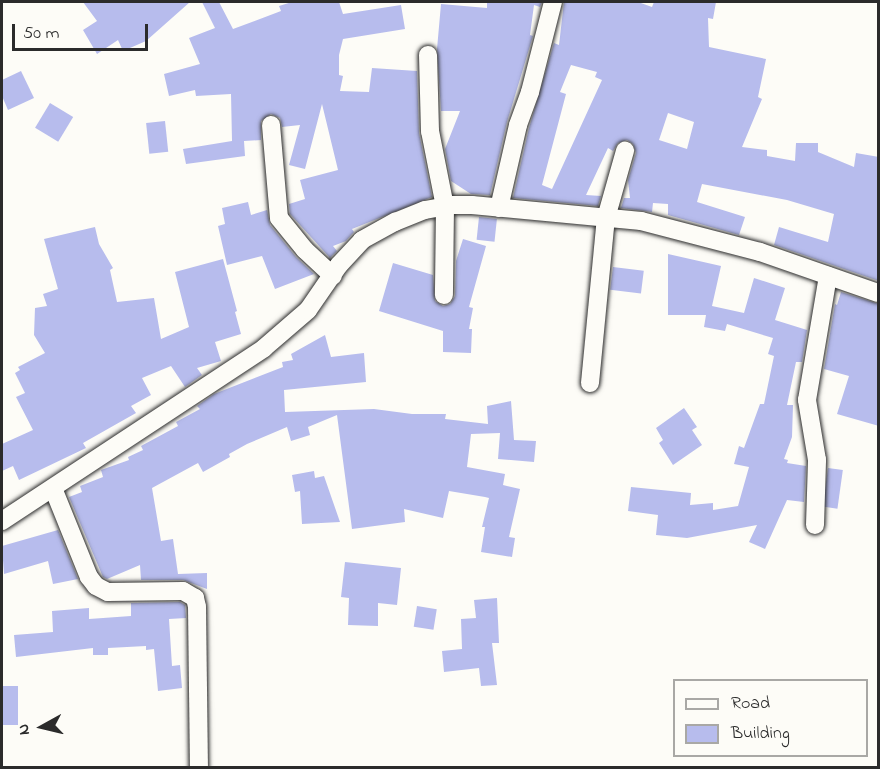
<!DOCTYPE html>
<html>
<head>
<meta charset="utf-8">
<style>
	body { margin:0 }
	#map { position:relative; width:880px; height:769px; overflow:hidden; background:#fdfcf7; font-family:"Indie Flower",sans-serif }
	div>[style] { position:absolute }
	.building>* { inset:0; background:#b7bced; transform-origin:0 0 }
	.roads { filter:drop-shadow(0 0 2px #2b2b2b) drop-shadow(0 0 2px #2b2b2b) }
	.minor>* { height:18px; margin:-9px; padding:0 9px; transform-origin:9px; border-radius:9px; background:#fdfcf7 }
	span { translate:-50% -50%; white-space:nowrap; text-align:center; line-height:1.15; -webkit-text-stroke:4.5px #fdfcf7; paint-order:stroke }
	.frame { position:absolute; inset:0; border:3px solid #2b2b2b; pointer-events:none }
	.legend { position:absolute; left:673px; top:679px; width:195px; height:78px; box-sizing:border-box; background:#fdfcf7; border:2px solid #a9a8a5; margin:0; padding:8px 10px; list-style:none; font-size:18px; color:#2b2b2b }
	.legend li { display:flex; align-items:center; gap:12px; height:30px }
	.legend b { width:30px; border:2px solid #a9a8a5 }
	.north { position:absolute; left:12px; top:697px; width:60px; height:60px; -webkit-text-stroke:4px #fdfcf7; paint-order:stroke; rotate:262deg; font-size:16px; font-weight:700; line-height:24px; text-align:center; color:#2b2b2b }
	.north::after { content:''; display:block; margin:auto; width:21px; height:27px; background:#2b2b2b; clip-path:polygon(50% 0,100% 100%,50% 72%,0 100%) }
	.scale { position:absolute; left:12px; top:24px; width:136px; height:27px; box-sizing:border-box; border:3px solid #2b2b2b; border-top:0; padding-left:8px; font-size:18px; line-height:21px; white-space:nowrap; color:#2b2b2b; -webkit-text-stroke:4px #fdfcf7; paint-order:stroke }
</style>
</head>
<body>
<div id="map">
	<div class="building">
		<i style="clip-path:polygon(83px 2px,190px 2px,146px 41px,123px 51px,118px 40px,97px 54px,83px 30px,97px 21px)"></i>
		<i style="clip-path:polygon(202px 2px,219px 2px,233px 29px,281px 11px,279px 6px,292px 2px,339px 2px,343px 14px,401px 5px,405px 29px,343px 39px,339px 55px,339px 75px,343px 76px,340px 91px,369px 92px,372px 68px,417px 71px,419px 133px,432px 197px,352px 229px,354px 232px,346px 241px,333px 246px,337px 251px,330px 258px,290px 214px,289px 204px,305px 199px,300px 180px,338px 170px,322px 104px,305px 169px,289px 165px,300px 125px,282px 127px,280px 118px,271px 114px,261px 121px,261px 140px,244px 141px,245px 156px,186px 164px,183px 149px,232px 141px,231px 94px,196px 96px,195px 90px,169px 96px,164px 74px,200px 64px,189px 38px,215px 28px)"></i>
		<i style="clip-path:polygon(487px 2px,542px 2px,540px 7px,534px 5px,530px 35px,533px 36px,507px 122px,490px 195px,471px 194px,451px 181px,445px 149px,460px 111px,441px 111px,437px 49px,441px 4px,487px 8px)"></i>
		<i style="clip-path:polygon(evenodd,564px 2px,638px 2px,652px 7px,654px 2px,716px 2px,713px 19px,708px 18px,709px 47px,766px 59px,758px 97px,762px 99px,742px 147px,767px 150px,767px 156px,795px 161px,796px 143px,818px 143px,818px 152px,854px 167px,856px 153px,879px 157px,879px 281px,774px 245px,779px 227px,828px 242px,834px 214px,787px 200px,702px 184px,697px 202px,745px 217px,739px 235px,668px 215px,668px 204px,653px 203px,652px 212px,621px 208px,624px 198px,630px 198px,628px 180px,636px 153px,633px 144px,627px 140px,618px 143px,613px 151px,608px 148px,586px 195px,601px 196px,598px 206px,513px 198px,529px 128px,554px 43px,559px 45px,564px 2px,571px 65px,597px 72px,595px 77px,602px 80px,552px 189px,542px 185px,566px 94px,560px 92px,571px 65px,564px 2px,668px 113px,694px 122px,687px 149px,659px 140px,668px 113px)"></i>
		<i style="clip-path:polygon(21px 71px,34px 98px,8px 110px,2px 96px,2px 80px)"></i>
		<i style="left:50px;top:103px;width:27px;height:29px;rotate:31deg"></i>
		<i style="left:165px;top:121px;width:31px;height:19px;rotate:84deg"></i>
		<i style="clip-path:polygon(248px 202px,251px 215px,267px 210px,270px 225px,296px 257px,314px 274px,275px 289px,262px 256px,227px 265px,218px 226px,225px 224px,222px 208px)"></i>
		<i style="left:479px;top:217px;width:18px;height:23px;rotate:6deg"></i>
		<i style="clip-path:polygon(95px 227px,99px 244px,113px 268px,110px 270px,117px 302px,154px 298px,161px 339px,189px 327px,175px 272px,223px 259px,237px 311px,235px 312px,241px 334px,215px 342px,221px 361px,197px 368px,202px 375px,185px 387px,171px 366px,142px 378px,151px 395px,131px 406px,136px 413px,83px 443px,86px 448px,19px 480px,13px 466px,2px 471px,2px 444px,33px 430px,16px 397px,25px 393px,15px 373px,20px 370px,18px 367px,45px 353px,34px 335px,35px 308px,47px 306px,43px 294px,58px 289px,44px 239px)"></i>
		<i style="clip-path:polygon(463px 239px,486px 246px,469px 307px,473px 308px,469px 329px,472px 329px,471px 353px,443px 352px,443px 331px,379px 311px,393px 263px,433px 275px,435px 301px,443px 306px,450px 304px,455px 296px,456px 261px)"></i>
		<i style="clip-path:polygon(668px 254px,721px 266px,712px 306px,744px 313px,754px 278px,785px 288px,775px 320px,807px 330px,802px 362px,796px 362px,787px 405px,793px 405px,792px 437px,784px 459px,788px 460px,787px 463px,806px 466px,804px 502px,787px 500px,765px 549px,749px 542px,757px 525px,687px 538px,656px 535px,658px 515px,628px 511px,631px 487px,691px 493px,690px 505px,713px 503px,713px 510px,738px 506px,749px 467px,734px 464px,739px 446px,744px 448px,760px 404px,764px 404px,774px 356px,768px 354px,773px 338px,727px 324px,725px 331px,704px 327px,706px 315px,668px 315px)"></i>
		<i style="left:613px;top:267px;width:31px;height:23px;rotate:7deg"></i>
		<i style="clip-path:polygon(841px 292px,879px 304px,879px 426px,837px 414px,849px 376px,824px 369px,835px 304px,837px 305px)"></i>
		<i style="clip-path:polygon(325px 335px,331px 357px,364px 353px,366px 382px,284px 390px,285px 412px,374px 409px,412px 414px,446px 414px,445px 419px,488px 424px,487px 406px,511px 401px,514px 440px,536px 441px,534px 462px,498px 459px,500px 433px,471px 434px,467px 467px,505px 474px,503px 485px,520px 489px,509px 537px,515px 538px,512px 557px,481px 552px,485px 527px,482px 527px,489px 498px,485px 497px,449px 491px,443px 518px,404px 509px,405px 522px,352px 529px,337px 415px,308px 427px,310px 435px,291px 441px,287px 427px,247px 444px,229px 454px,230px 457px,203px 472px,198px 463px,152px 488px,161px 541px,173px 539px,178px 574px,207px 573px,207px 589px,183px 580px,141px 580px,140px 565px,107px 579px,103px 577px,69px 497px,82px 492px,80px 486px,103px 477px,101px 470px,129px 460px,128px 457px,143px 450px,141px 446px,178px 426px,176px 422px,200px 409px,197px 406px,214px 394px,283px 367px,282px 362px,293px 360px,291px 354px)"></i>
		<i style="clip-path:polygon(684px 408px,697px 427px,692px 430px,702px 445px,673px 465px,659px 443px,663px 440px,656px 428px)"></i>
		<i style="left:828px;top:468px;width:15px;height:39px;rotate:8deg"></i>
		<i style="clip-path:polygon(314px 471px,315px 478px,324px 476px,340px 522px,302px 524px,300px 491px,295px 492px,292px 475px)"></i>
		<i style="clip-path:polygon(58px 530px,78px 579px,53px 584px,48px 561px,4px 574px,2px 546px)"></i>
		<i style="clip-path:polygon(345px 562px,401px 568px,397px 605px,378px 603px,378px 626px,348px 625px,349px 598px,341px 597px)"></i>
		<i style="clip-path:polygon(497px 598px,499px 643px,492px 643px,497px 685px,481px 686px,479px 668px,444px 672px,442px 651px,462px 649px,461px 619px,476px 618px,474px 600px)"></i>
		<i style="clip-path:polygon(180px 602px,185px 605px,186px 618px,169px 619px,172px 666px,180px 665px,182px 688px,158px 691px,154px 649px,146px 650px,146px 646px,108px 648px,108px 655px,93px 655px,93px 648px,16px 657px,14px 635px,53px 632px,52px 611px,89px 608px,89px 619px,131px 616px,131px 603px)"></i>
		<i style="left:417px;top:606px;width:20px;height:21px;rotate:9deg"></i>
		<i style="left:18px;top:686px;width:39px;height:16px;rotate:90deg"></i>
	</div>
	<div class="roads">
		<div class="minor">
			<i style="left:428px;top:55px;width:76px;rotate:88.5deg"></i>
			<i style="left:430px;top:131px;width:77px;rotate:78.8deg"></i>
			<i style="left:445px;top:207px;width:88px;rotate:90.7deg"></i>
			<i style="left:271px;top:125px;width:93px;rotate:85.1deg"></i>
			<i style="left:279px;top:218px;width:41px;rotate:50.9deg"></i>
			<i style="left:305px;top:250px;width:38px;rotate:43deg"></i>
			<i style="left:499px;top:208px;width:85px;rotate:-77.1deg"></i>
			<i style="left:518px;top:125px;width:35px;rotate:-70deg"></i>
			<i style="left:530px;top:92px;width:93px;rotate:-75.7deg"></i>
			<i style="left:590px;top:383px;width:166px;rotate:-84.5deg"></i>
			<i style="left:606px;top:218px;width:70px;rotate:-74.2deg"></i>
			<i style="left:53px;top:488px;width:96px;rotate:68deg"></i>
			<i style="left:89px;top:577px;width:11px;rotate:52deg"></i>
			<i style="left:96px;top:586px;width:13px;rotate:27deg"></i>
			<i style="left:108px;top:592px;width:75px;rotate:-0.8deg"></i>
			<i style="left:183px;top:591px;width:14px;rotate:30deg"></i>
			<i style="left:195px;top:598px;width:9px;rotate:77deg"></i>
			<i style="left:197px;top:607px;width:161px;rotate:89.3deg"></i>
			<i style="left:2px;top:521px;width:314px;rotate:-33.4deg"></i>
			<i style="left:264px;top:348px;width:58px;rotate:-40.8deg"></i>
			<i style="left:308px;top:310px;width:55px;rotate:-55.4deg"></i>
			<i style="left:339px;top:265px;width:34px;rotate:-47deg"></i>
			<i style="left:362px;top:240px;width:38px;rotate:-29deg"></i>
			<i style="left:395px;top:222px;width:32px;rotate:-22deg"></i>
			<i style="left:425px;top:210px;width:29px;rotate:-10deg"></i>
			<i style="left:454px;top:205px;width:18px"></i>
			<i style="left:472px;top:205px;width:170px;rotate:5.4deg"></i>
			<i style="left:641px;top:221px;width:123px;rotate:14.6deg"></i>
			<i style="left:760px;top:252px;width:125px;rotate:19.2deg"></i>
			<i style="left:815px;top:525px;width:65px;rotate:-88.2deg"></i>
			<i style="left:817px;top:460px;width:61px;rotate:-99.5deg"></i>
			<i style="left:807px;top:400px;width:126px;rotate:-80.4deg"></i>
		</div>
	</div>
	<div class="frame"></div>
	<ul class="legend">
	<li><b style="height:8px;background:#fdfcf7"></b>Road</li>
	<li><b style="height:16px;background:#b7bced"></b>Building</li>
	</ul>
	<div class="north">N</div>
	<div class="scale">50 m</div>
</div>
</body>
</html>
